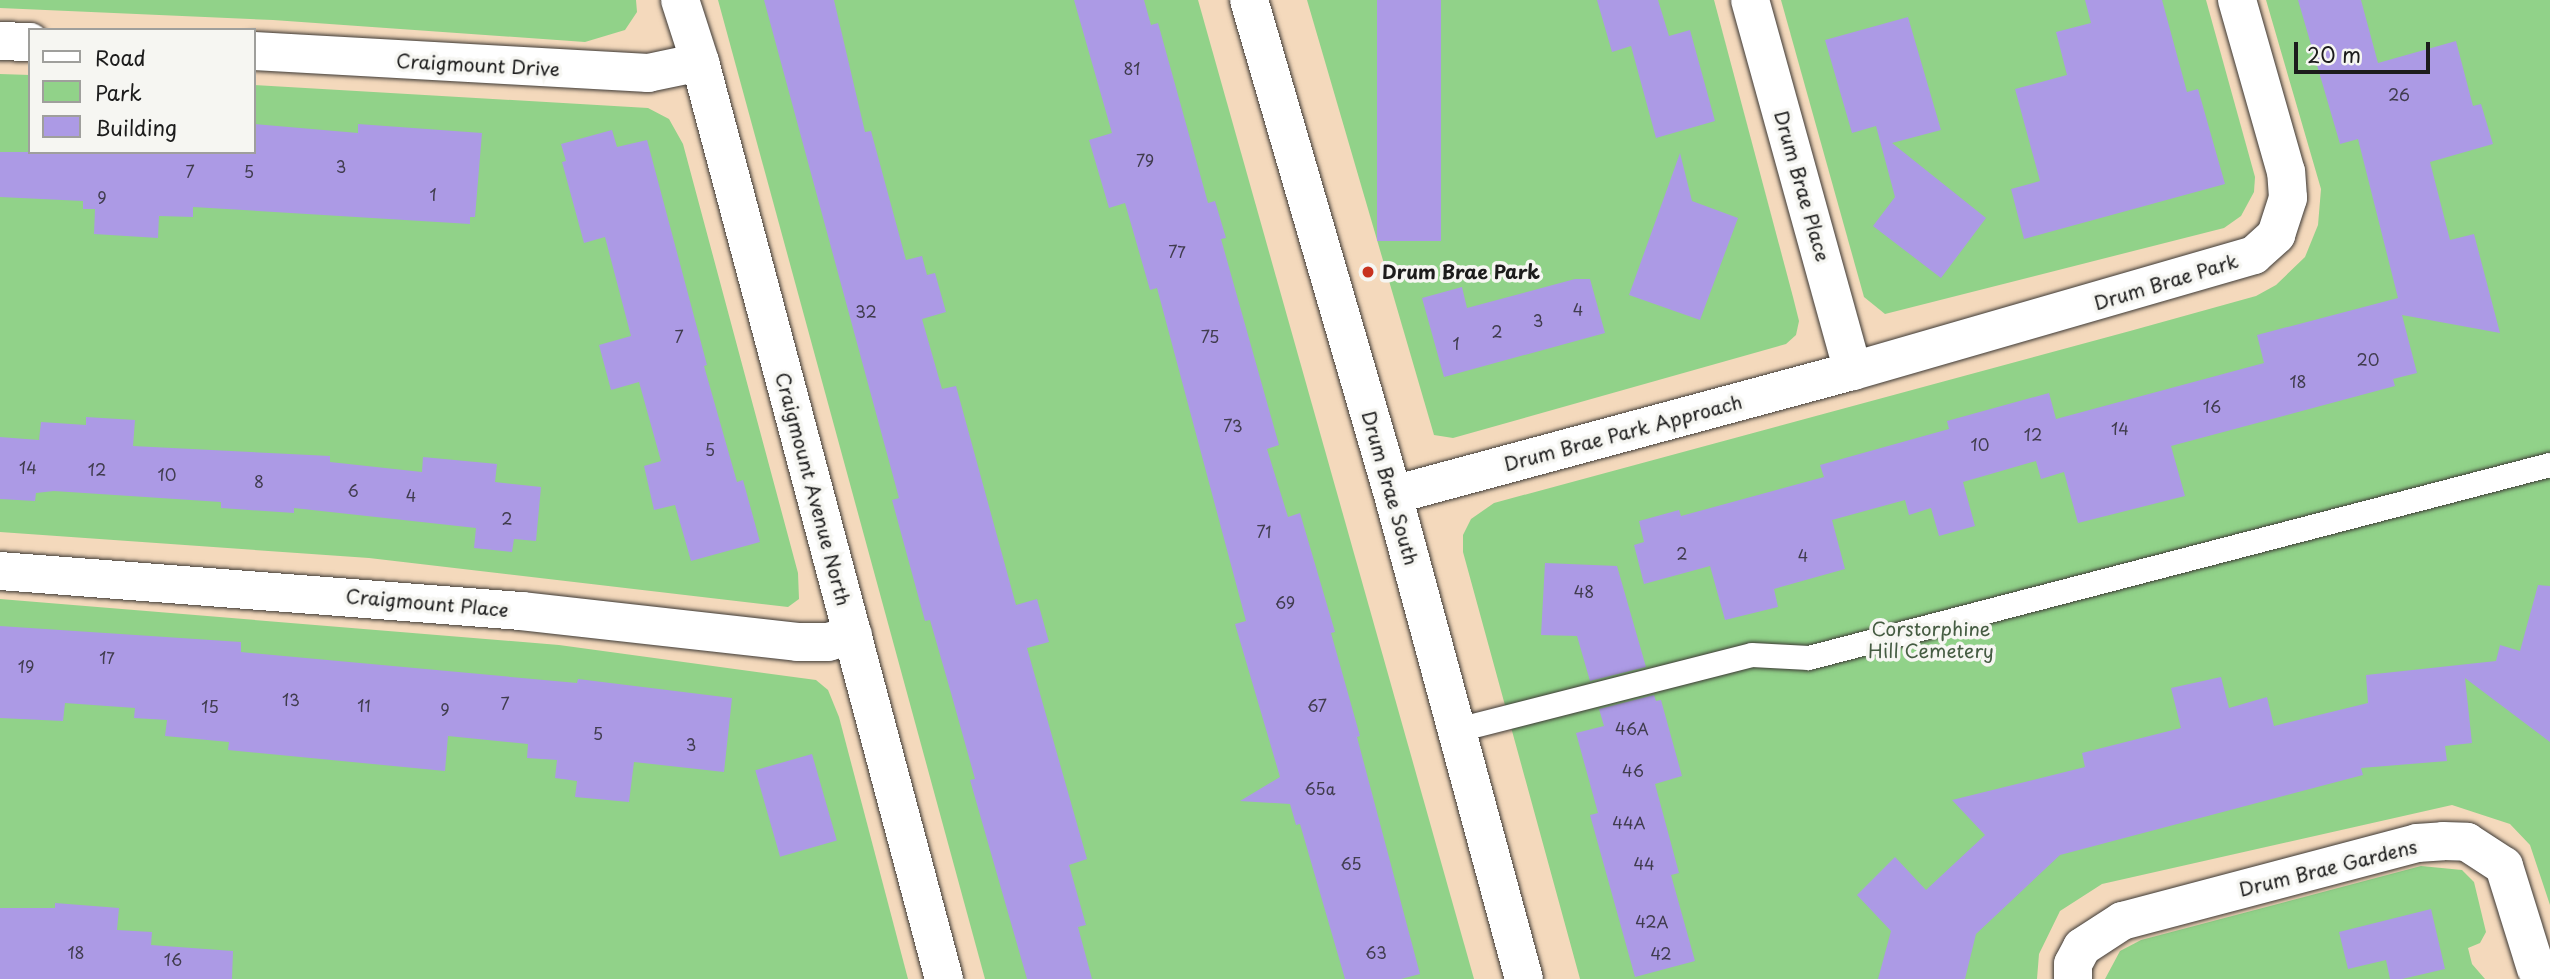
<!DOCTYPE html>
<html>
<head>
<meta charset="utf-8">
<style>
	body { margin:0 }
	#map { position:relative; width:2550px; height:979px; overflow:hidden; background:#f4d9bc; font-family:"Playpen Sans",sans-serif }
	div>[style] { position:absolute }
	.green>* { inset:0; background:#91d289 }
	.building>* { inset:0; background:#ac9ae5; transform-origin:0 0 }
	.roads { filter:drop-shadow(0 0 2px #3c3834) drop-shadow(0 0 2px #3c3834) }
	.lane>* { height:24px; margin:-12px; padding:0 12px; transform-origin:12px; border-radius:12px; background:#fff }
	.street>* { height:38px; margin:-19px; padding:0 19px; transform-origin:19px; border-radius:19px; background:#fff }
	.secondary>* { height:38px; margin:-19px; padding:0 19px; transform-origin:19px; border-radius:19px; background:#fff }
	.dots>* { width:19px; height:19px; translate:-50% -50%; box-sizing:border-box; border:4px solid #f6f6f2; border-radius:50% }
	span { translate:-50% -50%; white-space:nowrap; text-align:center; line-height:1.15; -webkit-text-stroke:7px #f6f6f2; paint-order:stroke }
	.number-label { font-size:16px; color:#403c4e }
	.number-label span { -webkit-text-stroke-width:0 }
	.street-label { font-size:19px; color:#1c1c1c }
	.poi-label { font-size:19px; color:#1c1c1c; font-weight:700 }
	.left { translate:0 -50%; text-align:left }
	.park-label { font-size:19px; color:#455c42 }
	.legend { position:absolute; left:28px; top:28px; width:228px; height:126px; box-sizing:border-box; background:#f6f6f2; border:2px solid #9f9f9c; margin:0; padding:9px 12px; list-style:none; font-size:21px; color:#1c1c1c }
	.legend li { display:flex; align-items:center; gap:14px; height:35px }
	.legend b { width:35px; border:2px solid #9f9f9c }
	.scale { position:absolute; left:2294px; top:42px; width:136px; height:32px; box-sizing:border-box; border:4px solid #1c1c1c; border-top:0; padding-left:9px; font-size:21px; line-height:24px; white-space:nowrap; color:#1c1c1c; -webkit-text-stroke:5px #f6f6f2; paint-order:stroke }
</style>
</head>
<body>
<div id="map">
	<div class="green">
		<i style="clip-path:polygon(0 0,636px 0,637px 12px,625px 30px,585px 42px,273px 20px,0 8px)"></i>
		<i style="clip-path:polygon(718px 0,1198px 0,1474px 979px,985px 979px)"></i>
		<i style="clip-path:polygon(1307px 0,1714px 0,1793px 297px,1799px 321px,1796px 335px,1786px 344px,1453px 438px,1434px 435px)"></i>
		<i style="clip-path:polygon(1781px 0,2206px 0,2255px 177px,2254px 192px,2241px 216px,2224px 228px,1885px 314px,1864px 297px)"></i>
		<i style="clip-path:polygon(2266px 0,2550px 0,2550px 905px,2530px 845px,2510px 824px,2452px 805px,2102px 884px,2060px 911px,2039px 954px,2037px 979px,1580px 979px,1463px 552px,1463px 535px,1471px 519px,1494px 503px,2130px 331px,2256px 296px,2276px 285px,2305px 257px,2318px 225px,2321px 189px)"></i>
		<i style="clip-path:polygon(0 74px,30px 75px,30px 152px,254px 152px,254px 85px,648px 108px,669px 119px,683px 144px,798px 573px,799px 599px,788px 607px,369px 558px,0 532px)"></i>
		<i style="clip-path:polygon(0 599px,559px 645px,816px 680px,828px 690px,839px 717px,908px 979px,0 979px)"></i>
		<i style="clip-path:polygon(2421px 866px,2462px 870px,2474px 882px,2486px 932px,2480px 943px,2468px 948px,2472px 964px,2485px 979px,2105px 979px,2120px 951px,2141px 940px)"></i>
	</div>
	<div class="building">
		<i style="clip-path:polygon(764px 0,834px 0,865px 132px,871px 131px,906px 260px,922px 256px,927px 275px,935px 273px,946px 312px,922px 319px,942px 389px,956px 386px,1016px 605px,1037px 599px,1049px 642px,1027px 648px,1087px 859px,1069px 865px,1086px 925px,1078px 927px,1092px 979px,1027px 979px,970px 780px,975px 779px,951px 693px,930px 620px,925px 621px,892px 500px,899px 498px)"></i>
		<i style="clip-path:polygon(1074px 0,1144px 0,1151px 25px,1158px 23px,1208px 203px,1215px 201px,1226px 238px,1221px 239px,1279px 445px,1267px 449px,1288px 517px,1300px 513px,1335px 632px,1331px 633px,1360px 736px,1357px 737px,1420px 974px,1401px 979px,1345px 979px,1300px 824px,1296px 825px,1290px 804px,1240px 801px,1280px 777px,1235px 624px,1246px 621px,1157px 288px,1150px 290px,1125px 203px,1109px 208px,1089px 140px,1112px 133px)"></i>
		<i style="left:1377px;top:0;width:64px;height:241px"></i>
		<i style="clip-path:polygon(1597px 0,1658px 0,1669px 36px,1690px 30px,1715px 121px,1656px 138px,1631px 46px,1612px 52px)"></i>
		<i style="clip-path:polygon(2085px 0,2162px 0,2187px 92px,2198px 89px,2225px 184px,2024px 239px,2011px 189px,2040px 181px,2015px 89px,2067px 75px,2056px 32px,2091px 23px)"></i>
		<i style="clip-path:polygon(2298px 0,2361px 0,2378px 63px,2456px 41px,2473px 106px,2481px 104px,2493px 144px,2430px 162px,2450px 240px,2474px 234px,2500px 333px,2402px 315px,2417px 373px,2393px 379px,2395px 386px,2171px 446px,2185px 496px,2078px 523px,2064px 472px,2041px 479px,2036px 461px,1963px 482px,1975px 526px,1939px 536px,1931px 508px,1909px 515px,1905px 500px,1832px 520px,1845px 569px,1774px 589px,1778px 607px,1725px 620px,1710px 566px,1644px 584px,1634px 545px,1644px 542px,1639px 521px,1679px 510px,1681px 516px,1824px 477px,1820px 465px,1949px 429px,1947px 421px,2049px 393px,2056px 419px,2264px 363px,2257px 335px,2398px 298px,2358px 139px,2340px 144px)"></i>
		<i style="clip-path:polygon(1908px 17px,1941px 130px,1892px 143px,1986px 218px,1941px 278px,1873px 226px,1895px 197px,1876px 126px,1852px 133px,1825px 40px)"></i>
		<i style="clip-path:polygon(254px 124px,358px 133px,358px 124px,482px 133px,475px 217px,470px 217px,470px 224px,193px 207px,193px 217px,159px 216px,158px 238px,94px 234px,95px 209px,83px 209px,83px 201px,0 197px,0 152px,254px 152px)"></i>
		<i style="clip-path:polygon(612px 130px,617px 147px,647px 140px,707px 365px,704px 366px,737px 482px,743px 480px,760px 542px,691px 561px,675px 505px,654px 510px,644px 466px,661px 461px,639px 382px,611px 390px,599px 345px,631px 336px,605px 237px,584px 243px,562px 162px,566px 161px,561px 144px)"></i>
		<i style="clip-path:polygon(1680px 153px,1692px 201px,1738px 218px,1700px 320px,1629px 295px)"></i>
		<i style="clip-path:polygon(1575px 279px,1590px 279px,1605px 333px,1444px 377px,1422px 298px,1462px 287px,1467px 308px)"></i>
		<i style="clip-path:polygon(86px 417px,135px 420px,133px 446px,330px 456px,330px 462px,422px 472px,423px 457px,497px 464px,495px 482px,541px 487px,536px 541px,514px 539px,512px 552px,474px 548px,476px 528px,294px 508px,294px 513px,221px 508px,221px 502px,54px 491px,36px 493px,35px 501px,0 499px,0 437px,39px 440px,41px 422px,86px 425px)"></i>
		<i style="clip-path:polygon(1545px 563px,1617px 566px,1646px 667px,1590px 681px,1577px 636px,1541px 635px)"></i>
		<i style="clip-path:polygon(2538px 585px,2550px 586px,2550px 742px,2465px 678px,2472px 743px,2445px 746px,2447px 761px,2361px 768px,2363px 775px,2060px 855px,1976px 934px,1965px 979px,1878px 979px,1891px 931px,1857px 895px,1895px 857px,1926px 890px,1985px 835px,1952px 800px,2085px 767px,2082px 753px,2181px 728px,2171px 688px,2221px 677px,2229px 708px,2267px 697px,2274px 726px,2368px 703px,2366px 675px,2496px 661px,2500px 645px,2520px 651px)"></i>
		<i style="clip-path:polygon(0 626px,241px 642px,241px 652px,577px 683px,578px 679px,732px 698px,724px 772px,634px 762px,629px 802px,575px 797px,577px 781px,555px 778px,557px 760px,527px 758px,528px 744px,448px 736px,445px 771px,228px 750px,229px 742px,165px 736px,167px 720px,134px 718px,135px 708px,65px 703px,63px 721px,0 718px)"></i>
		<i style="clip-path:polygon(1654px 695px,1656px 701px,1661px 700px,1682px 776px,1655px 784px,1679px 873px,1671px 875px,1695px 961px,1635px 977px,1590px 815px,1598px 813px,1576px 733px,1604px 726px,1599px 709px)"></i>
		<i style="left:812px;top:754px;width:90px;height:59px;rotate:74deg"></i>
		<i style="clip-path:polygon(55px 903px,119px 908px,117px 930px,152px 932px,151px 945px,233px 951px,232px 979px,0 979px,0 908px,55px 908px)"></i>
		<i style="clip-path:polygon(2431px 909px,2445px 969px,2402px 979px,2390px 979px,2386px 960px,2348px 969px,2339px 932px)"></i>
	</div>
	<div class="roads">
		<div class="lane">
			<i style="left:1458px;top:730px;width:303px;rotate:-14.3deg"></i>
			<i style="left:1752px;top:655px;width:57px;rotate:3deg"></i>
			<i style="left:1809px;top:658px;width:766px;rotate:-14.6deg"></i>
		</div>
		<div class="street">
			<i style="left:680px;top:0;width:65px;rotate:72.1deg"></i>
			<i style="left:700px;top:62px;width:949px;rotate:75.1deg"></i>
			<i style="left:1750px;top:0;width:385px;rotate:74.5deg"></i>
			<i style="left:0;top:41px;width:30px;rotate:2deg"></i>
			<i style="left:254px;top:51px;width:395px;rotate:3.2deg"></i>
			<i style="left:648px;top:73px;width:53px;rotate:-11.9deg"></i>
			<i style="left:1393px;top:495px;width:476px;rotate:-15.1deg"></i>
			<i style="left:1853px;top:371px;width:417px;rotate:-16.1deg"></i>
			<i style="left:2254px;top:255px;width:30px;rotate:-42deg"></i>
			<i style="left:2276px;top:235px;width:39px;rotate:-72deg"></i>
			<i style="left:2288px;top:198px;width:26px;rotate:-94deg"></i>
			<i style="left:2286px;top:172px;width:179px;rotate:-105.9deg"></i>
			<i style="left:0;top:571px;width:523px;rotate:4.39deg"></i>
			<i style="left:521px;top:611px;width:278px;rotate:6.4deg"></i>
			<i style="left:797px;top:642px;width:31px"></i>
			<i style="left:828px;top:642px;width:26px;rotate:-16deg"></i>
			<i style="left:2073px;top:979px;width:15px;rotate:-90deg"></i>
			<i style="left:2073px;top:964px;width:19px;rotate:-62deg"></i>
			<i style="left:2082px;top:947px;width:48px;rotate:-33deg"></i>
			<i style="left:2122px;top:921px;width:305px;rotate:-14.8deg"></i>
			<i style="left:2417px;top:843px;width:26px;rotate:-4deg"></i>
			<i style="left:2443px;top:841px;width:24px;rotate:2deg"></i>
			<i style="left:2467px;top:842px;width:44px;rotate:33deg"></i>
			<i style="left:2504px;top:866px;width:108px;rotate:72.7deg"></i>
		</div>
		<div class="secondary">
			<i style="left:1249px;top:0;width:516px;rotate:73.78deg"></i>
			<i style="left:1393px;top:495px;width:501px;rotate:74.86deg"></i>
		</div>
	</div>
	<div class="dots">
		<i style="left:1368px;top:272px;background:#c8321e"></i>
	</div>
	<div class="number-label">
		<span style="left:1132px;top:68px">81</span>
		<span style="left:2399px;top:94px">26</span>
		<span style="left:1145px;top:160px">79</span>
		<span style="left:341px;top:166px">3</span>
		<span style="left:190px;top:171px">7</span>
		<span style="left:249px;top:171px">5</span>
		<span style="left:433px;top:194px">1</span>
		<span style="left:102px;top:197px">9</span>
		<span style="left:1177px;top:251px">77</span>
		<span style="left:1578px;top:309px">4</span>
		<span style="left:866px;top:311px">32</span>
		<span style="left:1538px;top:320px">3</span>
		<span style="left:1497px;top:331px">2</span>
		<span style="left:679px;top:336px">7</span>
		<span style="left:1210px;top:336px">75</span>
		<span style="left:1456px;top:343px">1</span>
		<span style="left:2368px;top:359px">20</span>
		<span style="left:2298px;top:381px">18</span>
		<span style="left:2212px;top:406px">16</span>
		<span style="left:1233px;top:425px">73</span>
		<span style="left:2120px;top:428px">14</span>
		<span style="left:2033px;top:434px">12</span>
		<span style="left:1980px;top:444px">10</span>
		<span style="left:710px;top:449px">5</span>
		<span style="left:28px;top:467px">14</span>
		<span style="left:97px;top:469px">12</span>
		<span style="left:167px;top:474px">10</span>
		<span style="left:259px;top:481px">8</span>
		<span style="left:353px;top:490px">6</span>
		<span style="left:411px;top:495px">4</span>
		<span style="left:507px;top:518px">2</span>
		<span style="left:1264px;top:531px">71</span>
		<span style="left:1682px;top:553px">2</span>
		<span style="left:1803px;top:555px">4</span>
		<span style="left:1584px;top:591px">48</span>
		<span style="left:1285px;top:602px">69</span>
		<span style="left:107px;top:657px">17</span>
		<span style="left:26px;top:666px">19</span>
		<span style="left:291px;top:699px">13</span>
		<span style="left:505px;top:703px">7</span>
		<span style="left:364px;top:705px">11</span>
		<span style="left:1317px;top:705px">67</span>
		<span style="left:210px;top:706px">15</span>
		<span style="left:445px;top:709px">9</span>
		<span style="left:1632px;top:728px">46A</span>
		<span style="left:598px;top:733px">5</span>
		<span style="left:691px;top:744px">3</span>
		<span style="left:1633px;top:770px">46</span>
		<span style="left:1320px;top:788px">65a</span>
		<span style="left:1629px;top:822px">44A</span>
		<span style="left:1351px;top:863px">65</span>
		<span style="left:1644px;top:863px">44</span>
		<span style="left:1652px;top:921px">42A</span>
		<span style="left:76px;top:952px">18</span>
		<span style="left:1376px;top:952px">63</span>
		<span style="left:1661px;top:953px">42</span>
		<span style="left:173px;top:959px">16</span>
	</div>
	<div class="street-label">
		<span style="left:478px;top:65px;rotate:3deg">Craigmount Drive</span>
		<span style="left:1802px;top:186px;rotate:74deg">Drum Brae Place</span>
		<span style="left:2166px;top:282px;rotate:-17deg">Drum Brae Park</span>
		<span style="left:1623px;top:433px;rotate:-15deg">Drum Brae Park Approach</span>
		<span style="left:1390px;top:488px;rotate:74deg">Drum Brae South</span>
		<span style="left:813px;top:489px;rotate:75deg">Craigmount Avenue North</span>
		<span style="left:427px;top:603px;rotate:5deg">Craigmount Place</span>
		<span style="left:2328px;top:868px;rotate:-14deg">Drum Brae Gardens</span>
	</div>
	<div class="poi-label">
		<span class="left" style="left:1382px;top:272px">Drum Brae Park</span>
	</div>
	<div class="park-label">
		<span style="left:1931px;top:640px">Corstorphine<br>Hill Cemetery</span>
	</div>
	<ul class="legend">
	<li><b style="height:9px;background:#fff"></b>Road</li>
	<li><b style="height:19px;background:#91d289"></b>Park</li>
	<li><b style="height:19px;background:#ac9ae5"></b>Building</li>
	</ul>
	<div class="scale">20 m</div>
</div>
</body>
</html>
